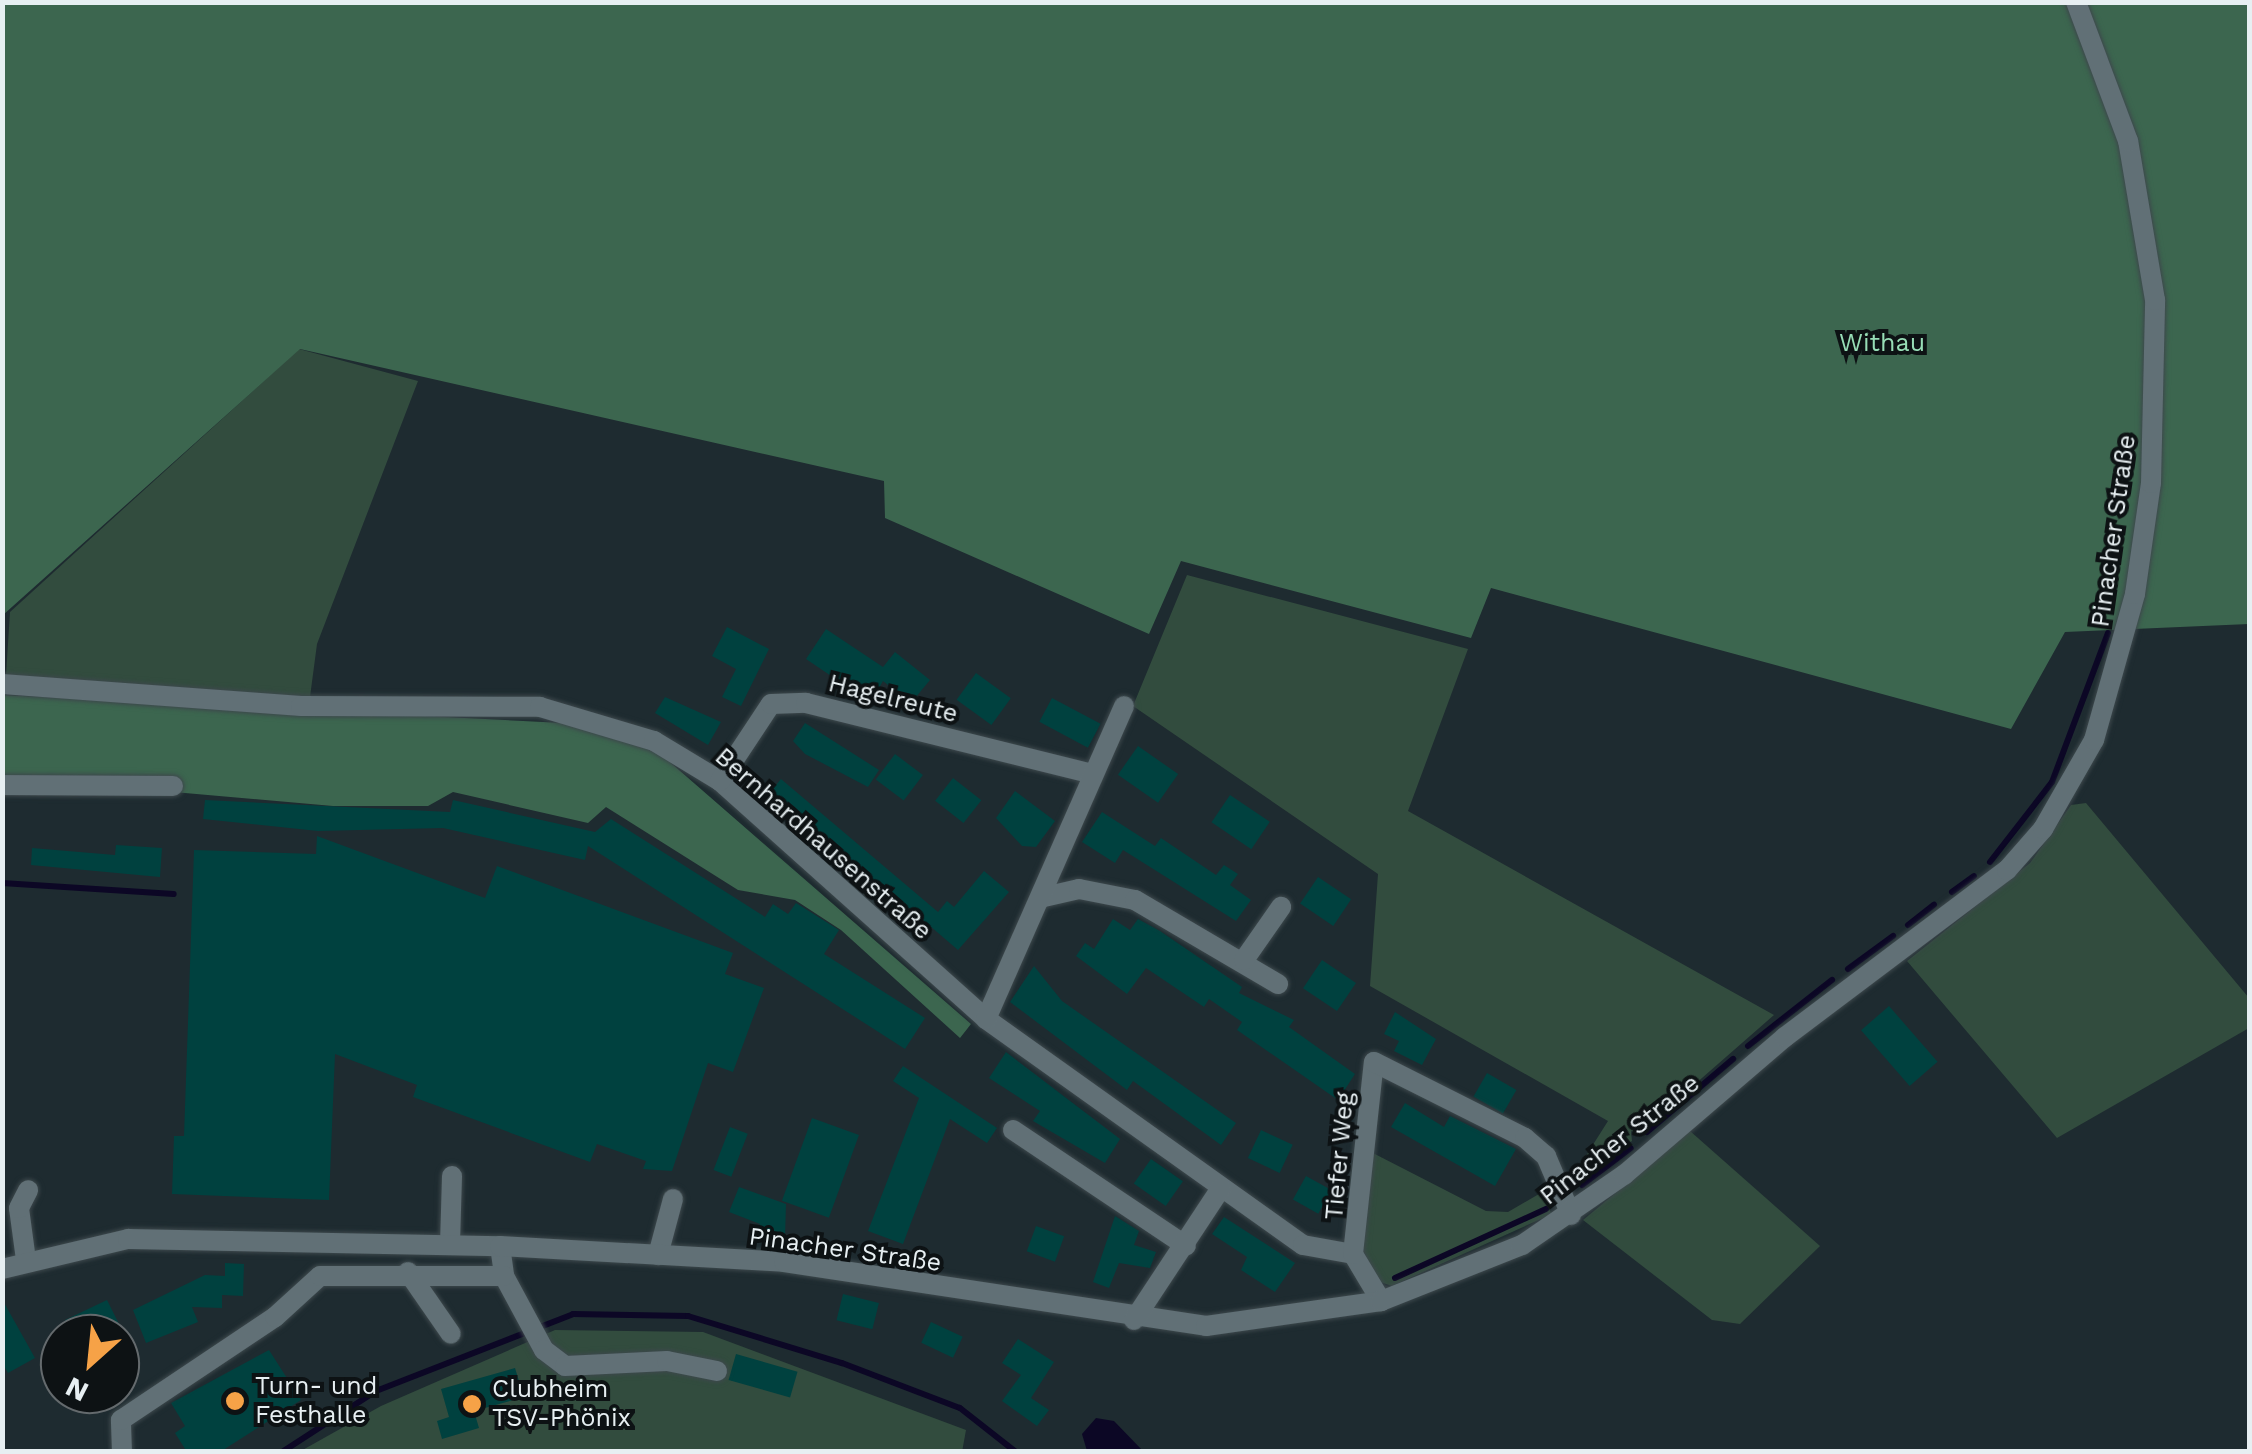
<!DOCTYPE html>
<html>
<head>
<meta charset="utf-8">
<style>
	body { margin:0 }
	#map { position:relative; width:2252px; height:1454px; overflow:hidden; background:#1e2b30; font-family:"Work Sans",sans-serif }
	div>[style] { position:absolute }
	.green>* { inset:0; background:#324c3e }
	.forest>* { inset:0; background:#3c664f }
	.water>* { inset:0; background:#0c0725 }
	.stream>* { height:6px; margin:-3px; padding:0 3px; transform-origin:3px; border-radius:3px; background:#0c0725 }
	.building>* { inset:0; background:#00413f; transform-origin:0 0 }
	.roads { filter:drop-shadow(0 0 2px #3d484c) drop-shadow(0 0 2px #3d484c) }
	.minor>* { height:20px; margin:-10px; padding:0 10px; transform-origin:10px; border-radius:10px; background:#617076 }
	.dots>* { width:28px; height:28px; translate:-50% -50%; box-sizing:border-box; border:5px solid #0d1214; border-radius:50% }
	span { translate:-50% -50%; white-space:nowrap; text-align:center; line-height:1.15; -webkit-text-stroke:8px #0d1214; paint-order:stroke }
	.park-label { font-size:25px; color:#97ddb6 }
	.street-label { font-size:25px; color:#e7eff2 }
	.poi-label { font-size:25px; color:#e7eff2 }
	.left { translate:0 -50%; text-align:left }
	.frame { position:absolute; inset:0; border:5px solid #e7eff2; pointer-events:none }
	.north { position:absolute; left:40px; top:1314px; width:100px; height:100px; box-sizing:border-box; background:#0d1214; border:2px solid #646a6d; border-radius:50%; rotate:207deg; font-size:28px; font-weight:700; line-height:40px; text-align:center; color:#e7eff2 }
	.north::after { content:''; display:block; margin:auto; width:35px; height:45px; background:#f6a247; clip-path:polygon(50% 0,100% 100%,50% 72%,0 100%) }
</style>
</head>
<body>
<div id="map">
	<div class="green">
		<i style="clip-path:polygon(299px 349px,418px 381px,317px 644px,310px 697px,6px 675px,10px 612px)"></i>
		<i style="clip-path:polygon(1187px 575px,1468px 649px,1408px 811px,1774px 1015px,1638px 1134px,1631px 1131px,1632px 1141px,1570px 1181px,1608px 1121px,1370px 986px,1378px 874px,1133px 706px)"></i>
		<i style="clip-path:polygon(2086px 803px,2249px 998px,2249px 1028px,2057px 1138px,1907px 961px,2030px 863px,2071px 805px)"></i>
		<i style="clip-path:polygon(1690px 1131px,1820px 1246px,1740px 1324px,1712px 1320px,1583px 1220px)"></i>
		<i style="clip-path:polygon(1369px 1151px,1486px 1211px,1508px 1212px,1539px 1194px,1552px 1214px,1392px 1286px,1377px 1281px,1362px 1248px)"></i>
		<i style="clip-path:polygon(555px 1330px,703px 1332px,966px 1430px,962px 1452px,299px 1452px,381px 1406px)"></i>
	</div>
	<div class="forest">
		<i style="clip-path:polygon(3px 3px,2249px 3px,2249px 624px,2065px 632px,2011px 729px,1491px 588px,1471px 638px,1181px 561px,1149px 634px,885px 518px,884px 481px,300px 349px,3px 615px)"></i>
		<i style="clip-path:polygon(3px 695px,563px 723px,656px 750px,971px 1024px,960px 1038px,841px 930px,795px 900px,738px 890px,606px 807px,588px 823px,453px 792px,428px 806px,333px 806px,3px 777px)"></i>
	</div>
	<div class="water">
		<i style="clip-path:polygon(1096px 1418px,1114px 1421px,1143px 1451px,1087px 1451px,1082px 1434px)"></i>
	</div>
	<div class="stream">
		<i style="left:1990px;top:862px;width:101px;rotate:-52.2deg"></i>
		<i style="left:2052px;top:782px;width:159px;rotate:-69.4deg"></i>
		<i style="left:2px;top:883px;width:172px;rotate:3.7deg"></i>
		<i style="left:1952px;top:892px;width:27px;rotate:-36deg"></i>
		<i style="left:1908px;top:925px;width:33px;rotate:-38deg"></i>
		<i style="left:1848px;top:969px;width:56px;rotate:-36.3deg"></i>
		<i style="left:1748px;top:1046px;width:107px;rotate:-38.2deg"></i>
		<i style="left:1647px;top:1132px;width:113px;rotate:-40.3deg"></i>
		<i style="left:1582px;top:1185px;width:61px;rotate:-37.1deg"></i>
		<i style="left:1395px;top:1278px;width:166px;rotate:-24.6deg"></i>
		<i style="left:282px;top:1452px;width:112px;rotate:-33deg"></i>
		<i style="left:376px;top:1391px;width:212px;rotate:-21.3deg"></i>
		<i style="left:573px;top:1314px;width:115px;rotate:1deg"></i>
		<i style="left:688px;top:1316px;width:161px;rotate:17deg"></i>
		<i style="left:842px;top:1363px;width:126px;rotate:20.9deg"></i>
		<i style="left:960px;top:1408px;width:71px;rotate:38.2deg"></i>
	</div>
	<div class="building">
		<i style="clip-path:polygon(727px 627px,769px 649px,741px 706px,722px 697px,736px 669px,712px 656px)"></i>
		<i style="clip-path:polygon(826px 629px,883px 667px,895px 652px,930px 680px,911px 703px,883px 681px,873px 698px,846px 686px,806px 659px)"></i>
		<i style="left:976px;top:673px;width:43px;height:33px;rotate:36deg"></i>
		<i style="clip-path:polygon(665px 697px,721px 722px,708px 745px,655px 713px)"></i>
		<i style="left:1052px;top:698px;width:55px;height:27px;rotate:28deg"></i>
		<i style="clip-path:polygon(805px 723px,879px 770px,868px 787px,805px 754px,793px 741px)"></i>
		<i style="left:1138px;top:746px;width:49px;height:35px;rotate:35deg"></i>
		<i style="left:895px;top:754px;width:35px;height:32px;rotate:37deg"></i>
		<i style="left:953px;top:778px;width:36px;height:29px;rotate:38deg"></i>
		<i style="clip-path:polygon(781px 779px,938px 912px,947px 901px,954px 907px,984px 871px,1009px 892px,958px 950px,909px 908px,901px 918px,879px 899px,884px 894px,765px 798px)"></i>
		<i style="clip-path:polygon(1015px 791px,1055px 821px,1036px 847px,1022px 846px,996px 818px)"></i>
		<i style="left:1230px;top:795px;width:48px;height:33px;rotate:34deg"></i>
		<i style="clip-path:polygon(205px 800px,450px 812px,453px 800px,595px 832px,611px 819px,765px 917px,773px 904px,788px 914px,796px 903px,839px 930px,824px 954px,925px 1018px,905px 1049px,588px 846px,585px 860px,443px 828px,318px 831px,203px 819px)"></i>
		<i style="clip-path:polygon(1102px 812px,1155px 846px,1161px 838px,1216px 875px,1224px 865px,1238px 874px,1230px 885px,1251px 900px,1236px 921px,1123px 850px,1115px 863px,1082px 842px)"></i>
		<i style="clip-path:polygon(317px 836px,485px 898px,497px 866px,733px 953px,725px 974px,764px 988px,733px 1072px,708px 1063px,672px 1171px,643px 1169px,646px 1161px,597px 1144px,590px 1162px,413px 1097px,417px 1085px,335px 1054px,329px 1200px,172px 1194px,174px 1136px,184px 1136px,194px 850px,316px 854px)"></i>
		<i style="clip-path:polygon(116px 845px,162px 848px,160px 877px,31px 865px,32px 848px,115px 855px)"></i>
		<i style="left:1318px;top:877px;width:40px;height:32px;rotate:34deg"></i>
		<i style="clip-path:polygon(1113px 919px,1130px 930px,1138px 919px,1160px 931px,1242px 987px,1239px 993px,1294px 1020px,1289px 1027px,1355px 1074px,1338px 1100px,1237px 1030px,1242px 1022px,1209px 999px,1204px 1007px,1146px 968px,1127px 994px,1076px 956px,1085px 943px,1094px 949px)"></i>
		<i style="left:1322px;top:960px;width:41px;height:34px;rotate:34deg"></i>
		<i style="clip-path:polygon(1034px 966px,1062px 1001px,1236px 1123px,1221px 1145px,1133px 1081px,1127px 1090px,1010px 1002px)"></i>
		<i style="left:1889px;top:1006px;width:74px;height:37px;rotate:49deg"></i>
		<i style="clip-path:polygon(1395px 1012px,1436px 1039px,1422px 1065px,1394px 1051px,1399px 1041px,1384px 1034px)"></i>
		<i style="clip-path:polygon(1006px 1052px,1120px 1139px,1105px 1163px,1033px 1121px,1040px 1111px,989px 1078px)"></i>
		<i style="clip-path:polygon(903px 1066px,997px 1128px,987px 1143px,950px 1119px,903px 1244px,868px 1231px,919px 1098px,893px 1081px)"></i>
		<i style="left:1487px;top:1073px;width:34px;height:27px;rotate:30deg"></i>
		<i style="clip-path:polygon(1405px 1103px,1444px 1127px,1450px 1116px,1516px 1149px,1495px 1186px,1391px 1127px)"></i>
		<i style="left:812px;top:1118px;width:50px;height:88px;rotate:20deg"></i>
		<i style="left:730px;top:1127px;width:19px;height:46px;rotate:21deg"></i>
		<i style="left:1261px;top:1130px;width:35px;height:31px;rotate:25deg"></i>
		<i style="left:1151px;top:1159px;width:39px;height:30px;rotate:35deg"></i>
		<i style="left:1306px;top:1176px;width:29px;height:27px;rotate:29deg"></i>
		<i style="clip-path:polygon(739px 1187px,786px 1204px,785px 1238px,757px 1234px,760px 1224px,729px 1212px)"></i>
		<i style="clip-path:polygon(1115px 1216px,1139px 1231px,1134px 1245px,1156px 1252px,1150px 1268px,1119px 1263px,1109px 1288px,1093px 1282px)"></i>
		<i style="clip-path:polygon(1224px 1217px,1295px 1263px,1275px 1292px,1241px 1270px,1247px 1257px,1212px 1234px)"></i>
		<i style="left:1036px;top:1226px;width:30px;height:27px;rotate:20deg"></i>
		<i style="clip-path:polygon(225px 1263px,244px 1264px,243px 1296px,222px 1295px,222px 1308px,192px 1307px,198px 1322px,146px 1343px,133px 1310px,205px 1275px,225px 1276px)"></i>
		<i style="left:843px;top:1294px;width:37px;height:27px;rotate:14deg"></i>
		<i style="clip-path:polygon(2px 1299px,35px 1358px,8px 1373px,2px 1363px)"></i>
		<i style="clip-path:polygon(107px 1300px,121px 1328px,72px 1334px,65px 1320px)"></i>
		<i style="left:931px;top:1322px;width:35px;height:23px;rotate:25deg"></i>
		<i style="clip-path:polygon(1018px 1339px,1054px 1362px,1031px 1398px,1049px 1410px,1037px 1426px,1002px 1401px,1021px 1375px,1002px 1363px)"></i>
		<i style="clip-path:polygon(269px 1350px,301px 1400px,220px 1452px,187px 1452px,175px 1433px,185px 1426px,171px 1403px)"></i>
		<i style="left:736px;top:1354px;width:64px;height:27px;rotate:16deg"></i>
		<i style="clip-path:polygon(515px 1368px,524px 1397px,474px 1411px,479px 1428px,442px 1439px,437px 1421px,449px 1417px,441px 1389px)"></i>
	</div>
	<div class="roads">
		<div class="minor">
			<i style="left:2px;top:684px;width:300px;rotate:4.2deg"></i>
			<i style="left:301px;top:706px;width:239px;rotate:0.2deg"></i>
			<i style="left:540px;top:707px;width:119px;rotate:16.6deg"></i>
			<i style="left:654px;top:741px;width:77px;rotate:31.2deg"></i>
			<i style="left:720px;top:781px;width:357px;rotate:41.8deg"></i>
			<i style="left:986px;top:1019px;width:389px;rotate:35.5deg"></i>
			<i style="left:1303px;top:1245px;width:51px;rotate:10.2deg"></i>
			<i style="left:1353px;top:1254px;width:55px;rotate:59.2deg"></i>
			<i style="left:720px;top:781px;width:92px;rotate:-56.5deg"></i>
			<i style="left:771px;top:704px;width:35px;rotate:-2deg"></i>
			<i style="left:806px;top:703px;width:296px;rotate:13.9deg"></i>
			<i style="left:2px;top:785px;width:171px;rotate:0.3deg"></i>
			<i style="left:1044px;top:897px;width:36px;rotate:-13deg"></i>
			<i style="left:1079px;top:889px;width:57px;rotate:11.1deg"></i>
			<i style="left:1135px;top:900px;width:166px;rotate:30.4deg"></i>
			<i style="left:1244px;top:960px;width:65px;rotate:-55.1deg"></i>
			<i style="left:986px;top:1019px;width:342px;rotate:-66.2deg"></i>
			<i style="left:1013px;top:1130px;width:208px;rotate:33.8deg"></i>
			<i style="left:450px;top:1244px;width:68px;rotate:-88.3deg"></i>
			<i style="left:500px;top:1246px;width:30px;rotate:82deg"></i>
			<i style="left:504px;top:1276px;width:84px;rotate:61.6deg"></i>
			<i style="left:544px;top:1350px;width:26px;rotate:37deg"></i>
			<i style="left:565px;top:1366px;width:102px;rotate:-2.8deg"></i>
			<i style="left:667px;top:1361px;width:51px;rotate:11.3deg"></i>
			<i style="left:1353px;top:1254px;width:193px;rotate:-83.8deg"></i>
			<i style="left:1374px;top:1062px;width:169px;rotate:26.7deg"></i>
			<i style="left:1525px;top:1138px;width:28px;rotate:41deg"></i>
			<i style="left:1546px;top:1156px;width:64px;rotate:67deg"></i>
			<i style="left:658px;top:1255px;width:58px;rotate:-75deg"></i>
			<i style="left:26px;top:1260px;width:52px;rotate:-97.7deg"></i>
			<i style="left:19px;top:1208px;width:20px;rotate:-63deg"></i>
			<i style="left:2px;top:1269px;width:130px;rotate:-13.4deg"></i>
			<i style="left:128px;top:1239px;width:372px;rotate:1.1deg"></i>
			<i style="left:500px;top:1246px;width:284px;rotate:3.2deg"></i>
			<i style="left:784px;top:1262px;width:427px;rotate:8.6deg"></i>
			<i style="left:1206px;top:1326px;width:177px;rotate:-8.1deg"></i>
			<i style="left:1381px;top:1301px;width:152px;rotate:-21.7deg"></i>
			<i style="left:1522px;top:1245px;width:124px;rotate:-34.5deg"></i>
			<i style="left:1624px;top:1175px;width:212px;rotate:-40.6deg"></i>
			<i style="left:1785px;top:1037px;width:278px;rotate:-37deg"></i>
			<i style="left:2007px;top:870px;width:55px;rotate:-48.7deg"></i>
			<i style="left:2043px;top:829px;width:103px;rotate:-60.2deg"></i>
			<i style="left:2094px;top:740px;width:152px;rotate:-74.3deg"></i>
			<i style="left:2135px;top:594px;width:112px;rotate:-81.8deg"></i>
			<i style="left:2151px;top:483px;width:183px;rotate:-88.7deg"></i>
			<i style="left:2155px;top:300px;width:161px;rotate:-99.6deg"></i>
			<i style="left:2128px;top:141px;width:148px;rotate:-110.5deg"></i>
			<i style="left:408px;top:1272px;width:75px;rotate:55.3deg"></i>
			<i style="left:1134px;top:1320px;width:158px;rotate:-56.6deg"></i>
			<i style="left:122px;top:1452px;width:32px;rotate:-92deg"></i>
			<i style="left:121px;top:1420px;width:185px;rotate:-33.8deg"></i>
			<i style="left:275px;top:1317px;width:61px;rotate:-42.3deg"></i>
			<i style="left:320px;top:1276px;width:184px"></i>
		</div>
	</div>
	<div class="dots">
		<i style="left:235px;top:1401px;background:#f6a247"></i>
		<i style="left:472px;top:1404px;background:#f6a247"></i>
	</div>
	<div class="park-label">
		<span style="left:1882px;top:343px">Withau</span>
	</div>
	<div class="street-label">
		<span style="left:2114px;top:531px;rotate:-82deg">Pinacher Straße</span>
		<span style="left:893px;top:699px;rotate:14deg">Hagelreute</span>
		<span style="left:823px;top:844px;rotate:41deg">Bernhardhausenstraße</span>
		<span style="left:1620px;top:1140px;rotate:-38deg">Pinacher Straße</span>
		<span style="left:1340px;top:1156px;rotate:-85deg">Tiefer Weg</span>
		<span style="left:845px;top:1250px;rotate:8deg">Pinacher Straße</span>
	</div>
	<div class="poi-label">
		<span class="left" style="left:255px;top:1401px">Turn- und<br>Festhalle</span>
		<span class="left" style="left:492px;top:1404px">Clubheim<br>TSV-Phönix</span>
	</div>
	<div class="frame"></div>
	<div class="north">N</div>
</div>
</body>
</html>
